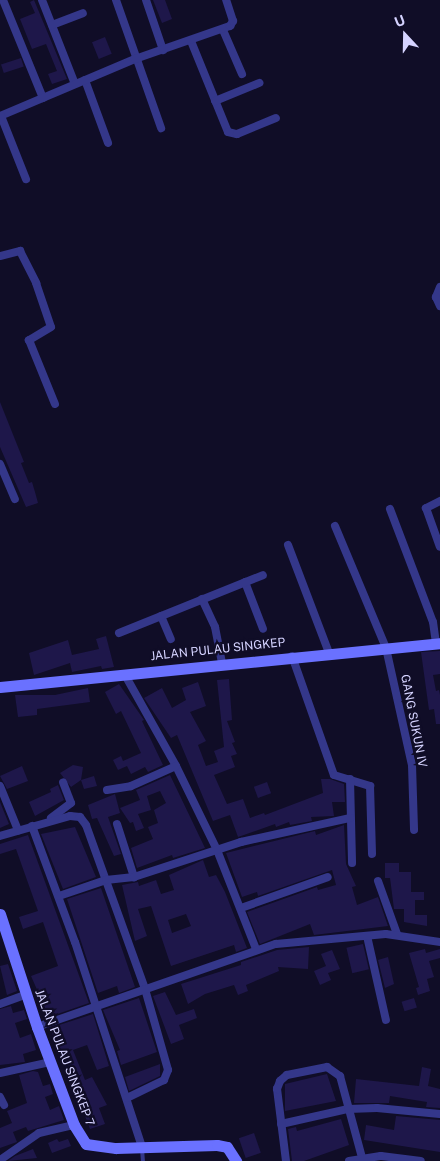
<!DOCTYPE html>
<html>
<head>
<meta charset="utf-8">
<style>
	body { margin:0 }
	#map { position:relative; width:440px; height:1161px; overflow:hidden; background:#100d27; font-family:"Public Sans",sans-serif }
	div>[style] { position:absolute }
	.building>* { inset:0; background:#1e174a; transform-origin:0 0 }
	.lane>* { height:4px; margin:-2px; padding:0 2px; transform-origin:2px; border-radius:2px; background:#34378a }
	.street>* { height:8px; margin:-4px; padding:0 4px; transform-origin:4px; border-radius:4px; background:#34378a }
	.secondary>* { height:11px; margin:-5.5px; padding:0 5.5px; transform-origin:5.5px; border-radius:5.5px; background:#6a71ff }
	span { translate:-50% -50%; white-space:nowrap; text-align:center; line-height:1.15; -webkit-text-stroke:4.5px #100d27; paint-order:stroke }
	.street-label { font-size:12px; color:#d5d3ff }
	.north { position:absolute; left:380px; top:10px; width:50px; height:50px; -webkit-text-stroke:4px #100d27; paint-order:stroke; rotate:339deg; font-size:14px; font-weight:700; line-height:20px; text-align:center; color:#d5d3ff }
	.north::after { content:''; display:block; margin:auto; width:18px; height:22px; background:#d5d3ff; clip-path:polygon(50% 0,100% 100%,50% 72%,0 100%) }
</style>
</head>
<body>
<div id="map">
	<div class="building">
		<i style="clip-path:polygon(34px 0,67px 79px,52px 84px,48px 74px,57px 71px,46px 44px,32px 49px,20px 19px,35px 13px,30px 2px)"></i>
		<i style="clip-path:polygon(153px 0,165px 0,172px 19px,162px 23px)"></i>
		<i style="left:105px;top:37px;width:18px;height:14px;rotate:68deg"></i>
		<i style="left:21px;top:58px;width:9px;height:21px;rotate:72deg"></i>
		<i style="clip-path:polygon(0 402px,24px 462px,21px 463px,29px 483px,32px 482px,35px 492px,38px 503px,26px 507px,0 447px)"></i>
		<i style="clip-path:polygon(106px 636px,114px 667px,102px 669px,101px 666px,72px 672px,70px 663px,34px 675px,29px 653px,68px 640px,72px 655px,99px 649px,96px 639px)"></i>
		<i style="clip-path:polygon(440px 651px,440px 674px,433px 675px,436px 691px,439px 690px,440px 695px,440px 724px,436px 724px,434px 709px,429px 710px,421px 652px)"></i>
		<i style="clip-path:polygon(229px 679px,232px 720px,227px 721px,235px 742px,232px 743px,237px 754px,231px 756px,235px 767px,214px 775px,227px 804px,243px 799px,250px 818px,264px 813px,265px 815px,323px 793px,321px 779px,330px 779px,344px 784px,345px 802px,332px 802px,334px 816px,311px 817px,312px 821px,290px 825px,289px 822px,276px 827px,275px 824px,238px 837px,230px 815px,213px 821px,177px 735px,171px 738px,144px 698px,162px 688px,172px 708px,186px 700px,182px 688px,198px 682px,206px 706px,190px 712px,206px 741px,198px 745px,206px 766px,218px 762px,214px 751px,224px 747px,217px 680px)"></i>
		<i style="clip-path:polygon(119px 684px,144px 720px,142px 721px,163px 765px,148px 772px,145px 767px,131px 774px,127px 766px,118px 770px,113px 760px,121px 756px,123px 761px,141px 753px,121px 711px,116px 714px,105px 692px)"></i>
		<i style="clip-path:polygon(88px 688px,90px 702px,37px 709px,37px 715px,18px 717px,15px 695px,55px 695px)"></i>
		<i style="clip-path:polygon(73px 765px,83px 767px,81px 780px,94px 776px,97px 786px,84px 789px,81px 780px,71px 787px,60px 773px)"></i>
		<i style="clip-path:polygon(22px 766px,28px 781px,7px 789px,0 776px)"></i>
		<i style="clip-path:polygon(170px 775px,205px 848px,173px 858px,172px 855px,137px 868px,131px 848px,153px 839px,148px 827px,158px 823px,154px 810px,166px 803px,160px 791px,147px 796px,151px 810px,138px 814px,144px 828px,136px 831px,133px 822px,130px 823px,120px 808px,140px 800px,136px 790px)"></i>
		<i style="left:267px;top:782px;width:12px;height:14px;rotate:70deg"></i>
		<i style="clip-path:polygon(58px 785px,64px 800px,35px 816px,29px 802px,51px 792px,50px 789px)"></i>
		<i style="clip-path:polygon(115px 794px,120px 813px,108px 817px,121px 854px,114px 856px,97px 818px,92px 819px,88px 805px)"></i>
		<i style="clip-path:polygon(0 802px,9px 824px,0 828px)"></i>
		<i style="clip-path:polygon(344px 825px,346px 864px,356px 886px,352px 887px,357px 905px,378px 897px,388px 926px,314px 935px,310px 924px,260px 944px,247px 912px,317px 887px,318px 890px,336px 885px,332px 870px,258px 896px,257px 892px,242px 897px,226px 853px,315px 831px,316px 835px)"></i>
		<i style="clip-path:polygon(75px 827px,96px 877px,63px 889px,41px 834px)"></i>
		<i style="clip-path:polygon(28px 835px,89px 1003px,49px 1017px,31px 976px,58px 966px,43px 922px,23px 929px,19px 917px,38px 911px,16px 849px,0 854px,0 844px)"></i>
		<i style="clip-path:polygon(evenodd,203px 860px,209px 877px,216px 875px,225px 892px,247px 948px,236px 952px,234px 945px,171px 966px,151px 906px,138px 909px,147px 936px,135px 941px,122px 885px,138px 882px,139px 886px,156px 880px,161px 894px,174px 890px,169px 875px,203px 860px,186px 914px,191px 926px,172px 933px,168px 920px,186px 914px)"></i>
		<i style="clip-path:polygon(385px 863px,399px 863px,399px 872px,411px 872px,411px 892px,424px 892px,424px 900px,415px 900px,415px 915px,427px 915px,427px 926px,404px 922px,404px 909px,394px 909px,390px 878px,385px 878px)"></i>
		<i style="clip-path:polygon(101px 888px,135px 987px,119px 993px,117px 986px,98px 993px,67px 899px)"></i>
		<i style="left:363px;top:944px;width:26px;height:17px;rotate:77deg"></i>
		<i style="clip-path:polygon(309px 947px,308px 969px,278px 967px,279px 971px,246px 985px,248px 991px,238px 995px,234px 985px,205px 994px,188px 1004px,181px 984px,241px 965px,241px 962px,277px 950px)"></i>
		<i style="clip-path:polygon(425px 949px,426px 953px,440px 949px,440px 958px,429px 961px,434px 977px,427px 979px,430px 991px,418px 995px,416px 988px,419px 987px,409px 953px)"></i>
		<i style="clip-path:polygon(332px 950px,340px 969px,328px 973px,331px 980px,320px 985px,314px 971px,326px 966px,321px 954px)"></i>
		<i style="clip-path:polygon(388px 957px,394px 984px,385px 988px,378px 960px)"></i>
		<i style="clip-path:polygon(8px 964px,17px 991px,7px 995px,0 966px)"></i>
		<i style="clip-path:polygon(165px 992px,176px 1015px,194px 1009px,197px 1018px,179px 1025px,184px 1039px,171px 1044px,153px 996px)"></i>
		<i style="clip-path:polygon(139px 998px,157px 1052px,121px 1065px,117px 1051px,120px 1050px,103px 1010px)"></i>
		<i style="left:414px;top:998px;width:10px;height:13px;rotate:73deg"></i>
		<i style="clip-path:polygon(11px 1006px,13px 1013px,24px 1010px,27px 1019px,15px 1023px,20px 1038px,31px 1034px,36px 1050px,23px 1054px,25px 1062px,0 1065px,0 1009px)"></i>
		<i style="clip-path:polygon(93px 1014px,109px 1066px,97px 1070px,87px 1045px,73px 1050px,85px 1080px,92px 1077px,107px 1105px,99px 1108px,105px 1124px,90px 1129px,85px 1116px,92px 1113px,84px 1093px,77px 1096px,50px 1028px)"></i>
		<i style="clip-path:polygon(160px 1064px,160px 1076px,129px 1091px,125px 1077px)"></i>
		<i style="clip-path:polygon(422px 1067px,431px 1069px,428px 1086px,440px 1089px,440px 1108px,426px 1107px,427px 1102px,390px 1096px,389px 1103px,354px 1103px,356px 1079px,419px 1086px)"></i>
		<i style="clip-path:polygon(33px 1071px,38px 1072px,43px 1086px,50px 1084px,53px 1094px,45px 1097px,50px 1110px,59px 1106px,64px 1120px,28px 1131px,26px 1127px,13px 1132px,17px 1142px,0 1148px,0 1128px,12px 1123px,7px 1111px,27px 1103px,19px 1075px)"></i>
		<i style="clip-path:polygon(327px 1074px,336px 1101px,285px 1111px,285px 1084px)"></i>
		<i style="clip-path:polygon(396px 1116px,440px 1120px,440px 1152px,364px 1140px,366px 1125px,394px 1130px)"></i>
		<i style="clip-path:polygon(341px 1119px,349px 1145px,304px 1161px,292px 1161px,288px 1129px,296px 1127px,297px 1131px)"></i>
		<i style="left:254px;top:1133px;width:21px;height:16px;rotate:71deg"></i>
		<i style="clip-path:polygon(57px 1139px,59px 1142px,68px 1139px,71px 1146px,52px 1153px,48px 1143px)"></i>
		<i style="clip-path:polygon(33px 1149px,37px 1158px,8px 1161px,15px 1156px)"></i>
	</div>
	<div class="lane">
		<i style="left:142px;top:1148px;width:13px;rotate:86deg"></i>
	</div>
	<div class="street">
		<i style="left:3px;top:0;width:106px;rotate:67.8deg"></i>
		<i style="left:42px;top:0;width:90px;rotate:68.6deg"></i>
		<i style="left:116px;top:0;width:136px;rotate:70.6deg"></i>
		<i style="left:146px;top:0;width:53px;rotate:71.2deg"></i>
		<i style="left:52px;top:25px;width:33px;rotate:-21deg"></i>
		<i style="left:223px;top:30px;width:48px;rotate:66.6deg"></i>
		<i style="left:191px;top:41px;width:98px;rotate:67.9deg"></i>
		<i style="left:228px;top:132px;width:9px;rotate:13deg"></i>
		<i style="left:237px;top:134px;width:42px;rotate:-22.3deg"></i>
		<i style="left:85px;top:80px;width:67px;rotate:69.9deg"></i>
		<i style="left:215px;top:101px;width:48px;rotate:-22.2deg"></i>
		<i style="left:0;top:116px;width:147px;rotate:-22.9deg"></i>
		<i style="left:135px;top:59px;width:101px;rotate:-19.2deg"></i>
		<i style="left:230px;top:26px;width:6px;rotate:-59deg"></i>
		<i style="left:233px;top:21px;width:22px;rotate:-108deg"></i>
		<i style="left:1px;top:116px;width:68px;rotate:68.4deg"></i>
		<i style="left:0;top:256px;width:21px;rotate:-14deg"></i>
		<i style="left:20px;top:251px;width:36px;rotate:63deg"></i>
		<i style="left:36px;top:283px;width:46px;rotate:71.2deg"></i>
		<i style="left:51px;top:327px;width:26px;rotate:149deg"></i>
		<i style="left:29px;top:340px;width:69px;rotate:67.9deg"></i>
		<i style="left:440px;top:287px;width:11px;rotate:112deg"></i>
		<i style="left:436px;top:297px;width:10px;rotate:66deg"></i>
		<i style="left:0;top:464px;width:38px;rotate:67deg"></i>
		<i style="left:440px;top:501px;width:16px;rotate:153deg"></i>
		<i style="left:426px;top:508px;width:41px;rotate:70.3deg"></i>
		<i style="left:390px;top:509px;width:121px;rotate:69.2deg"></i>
		<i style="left:433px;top:622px;width:21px;rotate:82deg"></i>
		<i style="left:335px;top:526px;width:132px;rotate:67.3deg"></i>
		<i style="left:386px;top:648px;width:120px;rotate:77.5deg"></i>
		<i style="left:412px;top:765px;width:65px;rotate:88.2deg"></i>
		<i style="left:288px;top:545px;width:116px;rotate:69.2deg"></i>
		<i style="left:245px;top:582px;width:50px;rotate:69deg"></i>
		<i style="left:202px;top:599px;width:31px;rotate:65deg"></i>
		<i style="left:215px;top:627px;width:37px;rotate:79deg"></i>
		<i style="left:161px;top:616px;width:25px;rotate:67deg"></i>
		<i style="left:119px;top:633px;width:155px;rotate:-21.9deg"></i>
		<i style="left:292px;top:656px;width:126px;rotate:70.6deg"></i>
		<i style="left:334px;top:775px;width:38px;rotate:17deg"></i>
		<i style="left:370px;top:786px;width:68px;rotate:88.3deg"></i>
		<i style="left:125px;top:675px;width:104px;rotate:60.7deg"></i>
		<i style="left:176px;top:766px;width:93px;rotate:64deg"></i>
		<i style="left:217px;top:850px;width:106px;rotate:68.5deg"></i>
		<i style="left:350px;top:779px;width:84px;rotate:88.6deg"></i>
		<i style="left:0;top:786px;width:48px;rotate:67.8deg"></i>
		<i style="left:107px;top:790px;width:24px;rotate:-9deg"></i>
		<i style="left:131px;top:786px;width:49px;rotate:-24deg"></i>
		<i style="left:51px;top:818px;width:25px;rotate:-37deg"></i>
		<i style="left:71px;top:803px;width:22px;rotate:-111deg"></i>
		<i style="left:117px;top:824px;width:56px;rotate:72.2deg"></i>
		<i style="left:32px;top:826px;width:124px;rotate:69.7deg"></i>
		<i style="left:75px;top:942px;width:216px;rotate:71.9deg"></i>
		<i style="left:0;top:836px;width:73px;rotate:-15.9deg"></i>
		<i style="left:70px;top:816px;width:10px;rotate:6deg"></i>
		<i style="left:80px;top:817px;width:10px;rotate:53deg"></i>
		<i style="left:86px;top:825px;width:174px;rotate:70.2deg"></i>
		<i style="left:145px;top:989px;width:84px;rotate:74.1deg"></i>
		<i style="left:168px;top:1070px;width:11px;rotate:112deg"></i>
		<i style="left:164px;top:1080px;width:41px;rotate:154.1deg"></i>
		<i style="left:378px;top:881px;width:56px;rotate:70.3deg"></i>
		<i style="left:59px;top:896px;width:50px;rotate:-18.8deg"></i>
		<i style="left:106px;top:880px;width:28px;rotate:-6deg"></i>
		<i style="left:134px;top:877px;width:113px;rotate:-18.1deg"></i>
		<i style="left:241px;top:842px;width:112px;rotate:-12.4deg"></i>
		<i style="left:241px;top:908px;width:92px;rotate:-19.6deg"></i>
		<i style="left:367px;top:936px;width:86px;rotate:77.3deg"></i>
		<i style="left:0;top:1004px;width:27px;rotate:-20deg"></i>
		<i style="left:37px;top:1027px;width:253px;rotate:-19.2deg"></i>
		<i style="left:276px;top:944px;width:110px;rotate:-5.2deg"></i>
		<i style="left:386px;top:934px;width:55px;rotate:8.4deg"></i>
		<i style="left:0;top:1073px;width:51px;rotate:-12.4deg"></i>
		<i style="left:0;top:1097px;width:9px;rotate:63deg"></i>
		<i style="left:281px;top:1124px;width:69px;rotate:-12.6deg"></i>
		<i style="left:348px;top:1109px;width:29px;rotate:-2deg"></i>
		<i style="left:377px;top:1108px;width:63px;rotate:5.4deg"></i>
		<i style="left:0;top:1160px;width:47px;rotate:-34.7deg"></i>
		<i style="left:39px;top:1133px;width:36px;rotate:-13deg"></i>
		<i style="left:286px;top:1161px;width:73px;rotate:-97.1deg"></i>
		<i style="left:277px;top:1089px;width:9px;rotate:-69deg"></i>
		<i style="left:280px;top:1081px;width:9px;rotate:-41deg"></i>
		<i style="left:287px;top:1075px;width:41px;rotate:-11.3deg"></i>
		<i style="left:327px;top:1067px;width:16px;rotate:35deg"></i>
		<i style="left:340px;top:1076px;width:88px;rotate:74.9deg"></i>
		<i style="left:349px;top:1161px;width:32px;rotate:-9deg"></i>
		<i style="left:381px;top:1156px;width:40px;rotate:7.1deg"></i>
	</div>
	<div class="secondary">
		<i style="left:0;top:687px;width:442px;rotate:-5.7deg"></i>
		<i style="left:0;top:914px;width:119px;rotate:71.9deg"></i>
		<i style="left:37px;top:1027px;width:105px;rotate:69.3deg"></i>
		<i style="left:74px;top:1125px;width:22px;rotate:58deg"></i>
		<i style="left:86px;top:1144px;width:30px;rotate:8deg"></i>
		<i style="left:116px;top:1148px;width:101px;rotate:-1.7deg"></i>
		<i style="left:217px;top:1145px;width:10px;rotate:11deg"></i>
		<i style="left:227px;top:1147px;width:17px;rotate:57deg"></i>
	</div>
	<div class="street-label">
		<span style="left:218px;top:650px;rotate:-6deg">JALAN PULAU SINGKEP</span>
		<span style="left:413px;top:721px;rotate:79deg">GANG SUKUN IV</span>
		<span style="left:64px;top:1058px;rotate:69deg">JALAN PULAU SINGKEP 7</span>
	</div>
	<div class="north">U</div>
</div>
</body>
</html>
